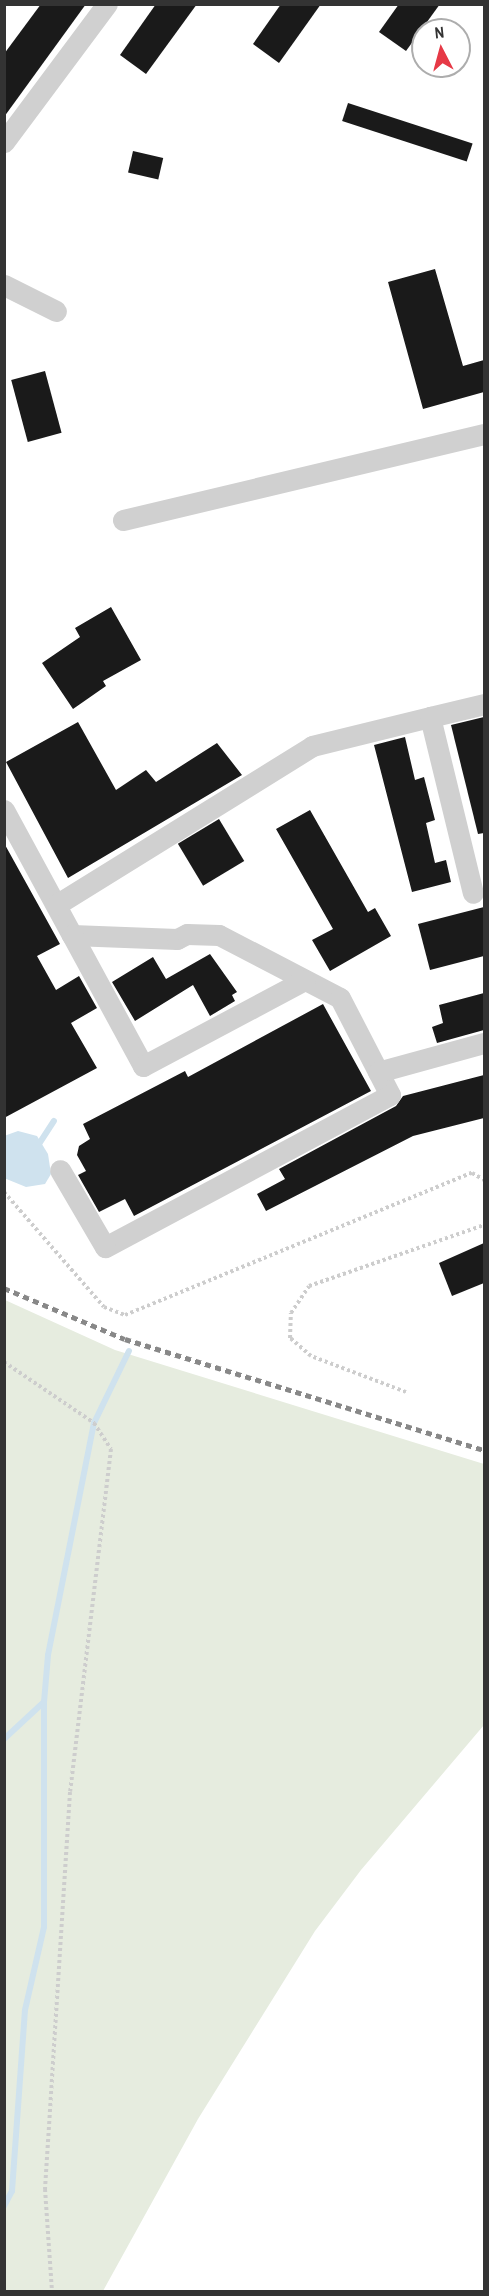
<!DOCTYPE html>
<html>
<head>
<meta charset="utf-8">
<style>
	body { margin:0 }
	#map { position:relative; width:489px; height:2296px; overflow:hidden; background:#fff; font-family:"Archivo Narrow",sans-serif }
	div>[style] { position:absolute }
	.green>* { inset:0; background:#e6ecdf }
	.water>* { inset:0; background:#cfe2ee }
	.stream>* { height:6px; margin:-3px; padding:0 3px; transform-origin:3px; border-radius:3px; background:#cfe2ee }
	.building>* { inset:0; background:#1a1a1a; transform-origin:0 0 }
	.path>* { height:4px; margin-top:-2px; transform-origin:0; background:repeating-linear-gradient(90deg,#cdcdcd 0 3px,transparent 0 6px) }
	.minor>* { height:21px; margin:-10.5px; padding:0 10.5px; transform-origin:10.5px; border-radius:10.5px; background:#d0d0d0 }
	.rail>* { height:4.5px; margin-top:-2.25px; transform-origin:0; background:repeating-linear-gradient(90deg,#888 0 6px,transparent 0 10.5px) }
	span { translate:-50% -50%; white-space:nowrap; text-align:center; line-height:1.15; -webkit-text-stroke:6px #fff; paint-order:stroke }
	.frame { position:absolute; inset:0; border:6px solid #333; pointer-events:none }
	.north { position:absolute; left:411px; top:18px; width:60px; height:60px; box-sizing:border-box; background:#fff; border:2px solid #adadad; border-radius:50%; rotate:354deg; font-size:16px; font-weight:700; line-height:24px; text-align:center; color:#333 }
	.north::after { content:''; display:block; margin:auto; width:21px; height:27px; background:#e63946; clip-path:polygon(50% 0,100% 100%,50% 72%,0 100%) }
</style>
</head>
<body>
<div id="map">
	<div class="green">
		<i style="clip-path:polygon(5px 1300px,115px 1350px,484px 1464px,484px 1725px,361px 1870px,315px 1931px,198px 2119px,103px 2291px,5px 2291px)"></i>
	</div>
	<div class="water">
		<i style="clip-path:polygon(18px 1131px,37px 1136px,48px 1154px,51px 1174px,45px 1184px,26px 1187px,4px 1178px,4px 1136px)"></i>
	</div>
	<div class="stream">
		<i style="left:37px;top:1147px;width:31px;rotate:-57deg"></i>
		<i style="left:4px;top:1739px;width:54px;rotate:-42.8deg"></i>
		<i style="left:4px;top:2206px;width:17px;rotate:-62deg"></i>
		<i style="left:12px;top:2191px;width:181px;rotate:-85.9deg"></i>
		<i style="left:25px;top:2010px;width:85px;rotate:-77.1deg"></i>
		<i style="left:44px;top:1927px;width:225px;rotate:-90deg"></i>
		<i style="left:44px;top:1702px;width:47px;rotate:-85.1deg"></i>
		<i style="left:48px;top:1655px;width:237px;rotate:-78.8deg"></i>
		<i style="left:94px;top:1423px;width:80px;rotate:-64.1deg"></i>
	</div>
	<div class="building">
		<i style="clip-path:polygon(41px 4px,86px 4px,4px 117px,4px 54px)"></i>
		<i style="clip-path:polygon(156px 4px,197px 4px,146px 74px,120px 55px)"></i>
		<i style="clip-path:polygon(281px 4px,321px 4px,279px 63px,253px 44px)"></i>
		<i style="clip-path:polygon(399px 4px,440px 4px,406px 51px,379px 32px)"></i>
		<i style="left:348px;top:103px;width:131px;height:19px;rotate:18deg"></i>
		<i style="left:133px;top:151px;width:31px;height:22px;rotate:13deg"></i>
		<i style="clip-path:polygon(435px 269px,463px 366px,484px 360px,484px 392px,423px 409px,388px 282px)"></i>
		<i style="left:45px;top:371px;width:64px;height:35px;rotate:75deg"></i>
		<i style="clip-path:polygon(111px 607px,141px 660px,103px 681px,106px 686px,73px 709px,42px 663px,80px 637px,75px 628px)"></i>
		<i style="clip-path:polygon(484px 717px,484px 833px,478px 834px,451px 725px)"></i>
		<i style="clip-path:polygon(78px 722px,116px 790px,146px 770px,156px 782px,217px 743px,242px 775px,68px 878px,6px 762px)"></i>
		<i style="clip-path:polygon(405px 737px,415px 780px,424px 777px,435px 820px,426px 823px,435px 863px,446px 860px,451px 882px,412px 892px,374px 745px)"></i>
		<i style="clip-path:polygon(310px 810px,368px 912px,375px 908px,391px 936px,330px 971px,312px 940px,333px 929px,276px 829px)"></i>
		<i style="left:219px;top:819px;width:49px;height:48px;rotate:59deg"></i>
		<i style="clip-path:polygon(4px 843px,60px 944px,37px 956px,56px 990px,79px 976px,97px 1008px,71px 1023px,97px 1068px,4px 1118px)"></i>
		<i style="clip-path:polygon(484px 907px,484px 956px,430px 970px,418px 924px)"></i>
		<i style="clip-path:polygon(210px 954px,237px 992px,232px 995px,235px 1001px,210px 1016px,193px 985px,135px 1021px,112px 982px,153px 957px,166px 979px)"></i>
		<i style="clip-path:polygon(484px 993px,484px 1030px,437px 1043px,432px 1027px,443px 1023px,439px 1005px)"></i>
		<i style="clip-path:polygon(323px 1004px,371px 1091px,134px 1216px,125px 1199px,99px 1212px,78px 1175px,86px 1171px,77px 1155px,79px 1146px,90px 1139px,83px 1124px,185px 1071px,188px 1077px)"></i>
		<i style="clip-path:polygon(484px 1075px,484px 1118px,413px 1136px,266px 1211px,257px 1194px,285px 1179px,279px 1169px,396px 1106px,403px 1096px)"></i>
		<i style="clip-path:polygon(484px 1243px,484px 1283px,452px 1296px,439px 1263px)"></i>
	</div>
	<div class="path">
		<i style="left:4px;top:1192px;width:152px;rotate:49deg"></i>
		<i style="left:104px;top:1307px;width:22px;rotate:21deg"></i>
		<i style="left:125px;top:1315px;width:375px;rotate:-22.3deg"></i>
		<i style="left:472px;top:1173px;width:14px;rotate:30deg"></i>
		<i style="left:4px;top:1362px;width:109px;rotate:34.1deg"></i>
		<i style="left:94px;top:1423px;width:31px;rotate:57deg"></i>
		<i style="left:111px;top:1449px;width:345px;rotate:96.8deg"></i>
		<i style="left:70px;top:1792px;width:398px;rotate:93.6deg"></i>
		<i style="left:45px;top:2189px;width:103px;rotate:86.1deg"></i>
		<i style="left:406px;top:1392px;width:102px;rotate:-159.2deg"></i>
		<i style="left:311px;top:1356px;width:28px;rotate:-139deg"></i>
		<i style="left:290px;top:1338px;width:25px;rotate:-88deg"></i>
		<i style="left:291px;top:1313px;width:32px;rotate:-56deg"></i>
		<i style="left:309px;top:1286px;width:185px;rotate:-19.2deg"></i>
	</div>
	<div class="minor">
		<i style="left:4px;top:142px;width:172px;rotate:-53.3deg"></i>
		<i style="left:4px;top:285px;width:58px;rotate:26.6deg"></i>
		<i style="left:123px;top:520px;width:371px;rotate:-13.4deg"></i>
		<i style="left:430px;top:717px;width:56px;rotate:-13.5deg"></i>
		<i style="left:4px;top:810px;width:142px;rotate:61.5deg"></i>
		<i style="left:72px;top:935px;width:105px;rotate:2.2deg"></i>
		<i style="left:177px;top:939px;width:11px;rotate:-27deg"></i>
		<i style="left:187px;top:934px;width:32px;rotate:2deg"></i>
		<i style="left:219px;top:935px;width:136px;rotate:27.5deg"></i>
		<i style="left:340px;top:998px;width:109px;rotate:62.7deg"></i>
		<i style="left:390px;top:1095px;width:323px;rotate:151.9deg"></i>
		<i style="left:105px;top:1247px;width:89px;rotate:-120.3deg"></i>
		<i style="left:56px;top:905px;width:301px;rotate:-31.8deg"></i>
		<i style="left:312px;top:746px;width:122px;rotate:-13.8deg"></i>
		<i style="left:430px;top:717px;width:181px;rotate:76.3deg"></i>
		<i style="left:72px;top:935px;width:149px;rotate:61.5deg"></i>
		<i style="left:143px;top:1066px;width:183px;rotate:-28deg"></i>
		<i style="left:378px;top:1072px;width:110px;rotate:-15.3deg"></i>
	</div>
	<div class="rail">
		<i style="left:4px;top:1288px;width:131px;rotate:22.9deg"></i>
		<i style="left:125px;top:1339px;width:376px;rotate:17.2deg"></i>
	</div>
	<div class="frame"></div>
	<div class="north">N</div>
</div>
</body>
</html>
